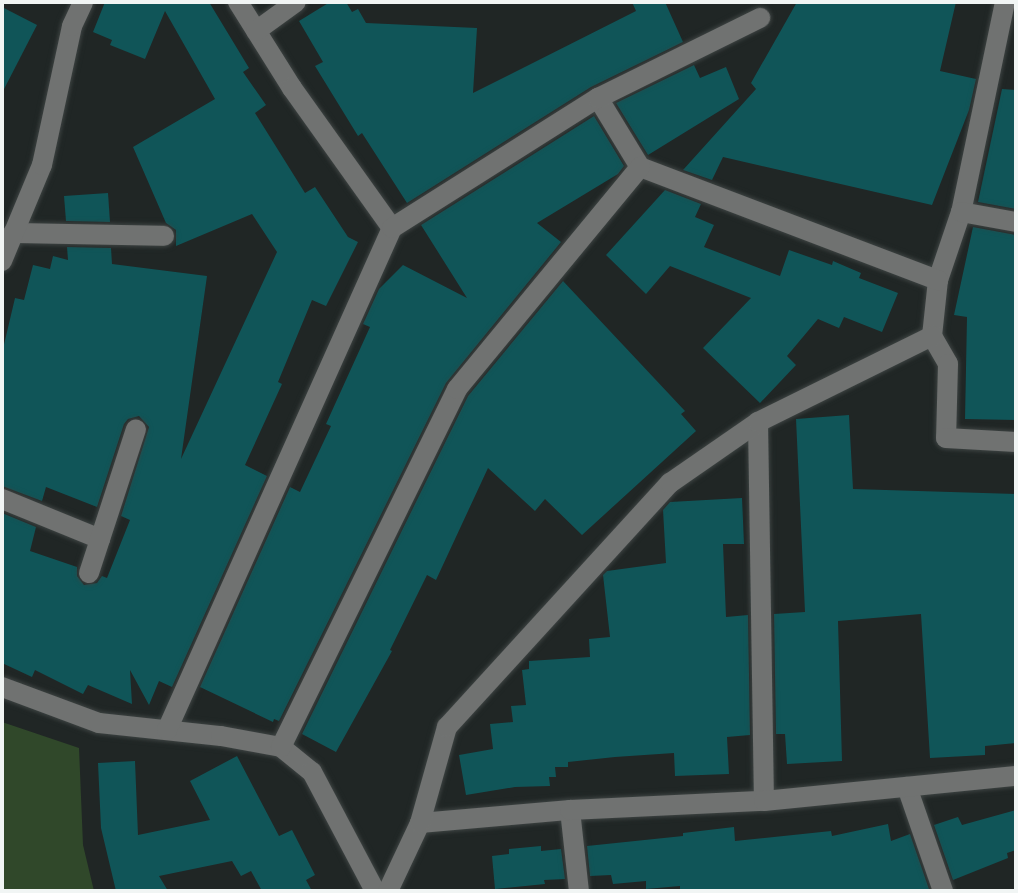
<!DOCTYPE html>
<html>
<head>
<meta charset="utf-8">
<style>
	body { margin:0 }
	#map { position:relative; width:1018px; height:893px; overflow:hidden; background:#202625; font-family:"Source Sans 3",sans-serif }
	div>[style] { position:absolute }
	.green>* { inset:0; background:#30482a }
	.building>* { inset:0; background:#105558 }
	.roads { filter:drop-shadow(0 0 2px #3d4342) drop-shadow(0 0 2px #3d4342) }
	.minor>* { height:20px; margin:-10px; padding:0 10px; transform-origin:10px; border-radius:10px; background:#707271 }
	span { translate:-50% -50%; white-space:nowrap; text-align:center; line-height:1.15; -webkit-text-stroke:8px #171d1b; paint-order:stroke }
	.frame { position:absolute; inset:0; border:4px solid #f1f5f4; pointer-events:none }
</style>
</head>
<body>
<div id="map">
	<div class="green">
		<i style="clip-path:polygon(2px 722px,79px 748px,83px 845px,94px 891px,2px 891px)"></i>
	</div>
	<div class="building">
		<i style="clip-path:polygon(105px 2px,209px 2px,249px 68px,243px 72px,266px 105px,255px 113px,305px 193px,315px 187px,348px 237px,358px 242px,326px 306px,312px 300px,278px 382px,282px 384px,245px 465px,267px 476px,172px 687px,159px 681px,149px 705px,130px 670px,132px 704px,88px 685px,83px 694px,35px 670px,32px 677px,2px 663px,2px 513px,36px 527px,30px 551px,77px 567px,77px 576px,84px 585px,97px 583px,102px 576px,107px 578px,130px 520px,121px 516px,149px 427px,139px 416px,128px 419px,124px 424px,97px 507px,46px 487px,42px 501px,2px 486px,2px 353px,15px 298px,24px 300px,33px 265px,50px 269px,53px 256px,68px 260px,67px 247px,111px 248px,112px 264px,207px 276px,181px 459px,277px 252px,252px 214px,176px 246px,176px 230px,166px 223px,133px 147px,215px 99px,165px 11px,145px 59px,110px 45px,112px 40px,93px 32px)"></i>
		<i style="clip-path:polygon(330px 2px,346px 2px,352px 12px,358px 9px,366px 23px,477px 28px,473px 93px,636px 11px,632px 2px,665px 2px,683px 42px,591px 87px,407px 203px,362px 133px,358px 136px,315px 66px,323px 62px,299px 21px)"></i>
		<i style="clip-path:polygon(797px 2px,956px 2px,940px 71px,976px 79px,969px 110px,932px 205px,723px 157px,712px 180px,683px 170px,756px 89px,751px 83px)"></i>
		<i style="clip-path:polygon(2px 7px,37px 25px,2px 93px)"></i>
		<i style="clip-path:polygon(694px 65px,700px 78px,726px 67px,739px 99px,648px 155px,616px 103px)"></i>
		<i style="clip-path:polygon(1002px 89px,1016px 90px,1016px 209px,978px 202px)"></i>
		<i style="clip-path:polygon(594px 116px,624px 166px,618px 174px,537px 223px,561px 242px,446px 383px,279px 721px,274px 719px,273px 722px,200px 687px,290px 487px,300px 492px,331px 426px,326px 424px,370px 327px,363px 324px,379px 289px,403px 265px,467px 298px,421px 225px)"></i>
		<i style="clip-path:polygon(665px 190px,701px 204px,695px 217px,714px 225px,704px 247px,780px 276px,789px 250px,832px 265px,833px 261px,861px 273px,859px 278px,898px 293px,882px 332px,844px 317px,839px 328px,818px 319px,787px 356px,796px 365px,760px 403px,703px 348px,751px 298px,670px 266px,646px 294px,606px 255px)"></i>
		<i style="clip-path:polygon(108px 193px,110px 222px,66px 221px,64px 196px)"></i>
		<i style="clip-path:polygon(973px 227px,1016px 235px,1016px 420px,965px 419px,967px 317px,954px 315px)"></i>
		<i style="clip-path:polygon(563px 281px,685px 411px,681px 414px,696px 431px,582px 535px,545px 499px,535px 511px,488px 468px,436px 580px,427px 575px,390px 650px,392px 651px,336px 752px,302px 734px,468px 396px)"></i>
		<i style="clip-path:polygon(849px 415px,853px 489px,1016px 494px,1016px 743px,985px 746px,985px 755px,930px 758px,921px 614px,838px 621px,842px 761px,787px 764px,785px 734px,776px 734px,774px 614px,805px 612px,796px 419px)"></i>
		<i style="clip-path:polygon(742px 498px,744px 544px,723px 544px,726px 617px,748px 615px,750px 735px,727px 737px,729px 774px,675px 776px,674px 753px,615px 757px,568px 762px,568px 767px,555px 767px,556px 777px,549px 777px,550px 786px,515px 787px,466px 795px,459px 755px,493px 749px,490px 724px,513px 722px,511px 706px,526px 705px,522px 670px,529px 669px,529px 661px,590px 657px,589px 639px,610px 637px,603px 575px,607px 571px,666px 563px,663px 510px,670px 502px)"></i>
		<i style="clip-path:polygon(237px 756px,279px 836px,292px 830px,315px 875px,306px 880px,312px 891px,262px 891px,251px 871px,241px 876px,232px 861px,159px 876px,168px 891px,116px 891px,101px 828px,98px 763px,135px 761px,138px 835px,210px 820px,190px 781px)"></i>
		<i style="clip-path:polygon(1016px 810px,1016px 850px,1007px 853px,1008px 858px,953px 880px,934px 825px,958px 817px,962px 825px)"></i>
		<i style="clip-path:polygon(888px 824px,891px 841px,910px 834px,929px 889px,680px 891px,680px 886px,646px 889px,646px 881px,613px 884px,611px 875px,590px 876px,587px 846px,683px 836px,683px 833px,734px 827px,735px 841px,831px 831px,832px 836px)"></i>
		<i style="clip-path:polygon(541px 846px,541px 851px,561px 849px,565px 879px,544px 880px,545px 884px,495px 889px,492px 856px,509px 854px,509px 849px)"></i>
	</div>
	<div class="roads">
		<div class="minor">
			<i style="left:238px;top:2px;width:102px;rotate:57.9deg"></i>
			<i style="left:292px;top:88px;width:172px;rotate:54.5deg"></i>
			<i style="left:1005px;top:2px;width:215px;rotate:101.8deg"></i>
			<i style="left:961px;top:212px;width:72px;rotate:108.7deg"></i>
			<i style="left:938px;top:280px;width:56px;rotate:96.1deg"></i>
			<i style="left:932px;top:336px;width:32px;rotate:60deg"></i>
			<i style="left:948px;top:364px;width:74px;rotate:91.5deg"></i>
			<i style="left:946px;top:438px;width:70px;rotate:3.3deg"></i>
			<i style="left:256px;top:31px;width:49px;rotate:-35.9deg"></i>
			<i style="left:598px;top:98px;width:81px;rotate:58.7deg"></i>
			<i style="left:640px;top:167px;width:319px;rotate:20.8deg"></i>
			<i style="left:961px;top:212px;width:56px;rotate:10.3deg"></i>
			<i style="left:13px;top:233px;width:151px;rotate:1.1deg"></i>
			<i style="left:2px;top:261px;width:104px;rotate:-67.4deg"></i>
			<i style="left:42px;top:165px;width:142px;rotate:-77.8deg"></i>
			<i style="left:72px;top:26px;width:26px;rotate:-65deg"></i>
			<i style="left:758px;top:422px;width:379px;rotate:89.1deg"></i>
			<i style="left:2px;top:499px;width:106px;rotate:22.2deg"></i>
			<i style="left:89px;top:573px;width:151px;rotate:-71.9deg"></i>
			<i style="left:2px;top:687px;width:103px;rotate:20.4deg"></i>
			<i style="left:99px;top:723px;width:123px;rotate:6.1deg"></i>
			<i style="left:221px;top:736px;width:61px;rotate:10.4deg"></i>
			<i style="left:281px;top:747px;width:40px;rotate:39deg"></i>
			<i style="left:312px;top:772px;width:135px;rotate:62.1deg"></i>
			<i style="left:167px;top:730px;width:550px;rotate:-65.86deg"></i>
			<i style="left:392px;top:228px;width:244px;rotate:-32.3deg"></i>
			<i style="left:598px;top:98px;width:181px;rotate:-26.3deg"></i>
			<i style="left:281px;top:747px;width:399px;rotate:-63.8deg"></i>
			<i style="left:457px;top:389px;width:288px;rotate:-50.5deg"></i>
			<i style="left:907px;top:787px;width:110px;rotate:70.9deg"></i>
			<i style="left:570px;top:810px;width:81px;rotate:83.7deg"></i>
			<i style="left:420px;top:823px;width:151px;rotate:-5deg"></i>
			<i style="left:570px;top:810px;width:194px;rotate:-2.7deg"></i>
			<i style="left:764px;top:801px;width:253px;rotate:-5.7deg"></i>
			<i style="left:388px;top:891px;width:75px;rotate:-64.8deg"></i>
			<i style="left:420px;top:823px;width:100px;rotate:-74.3deg"></i>
			<i style="left:447px;top:727px;width:331px;rotate:-47.6deg"></i>
			<i style="left:670px;top:483px;width:107px;rotate:-34.7deg"></i>
			<i style="left:758px;top:422px;width:194px;rotate:-26.3deg"></i>
		</div>
	</div>
	<div class="frame"></div>
</div>
</body>
</html>
